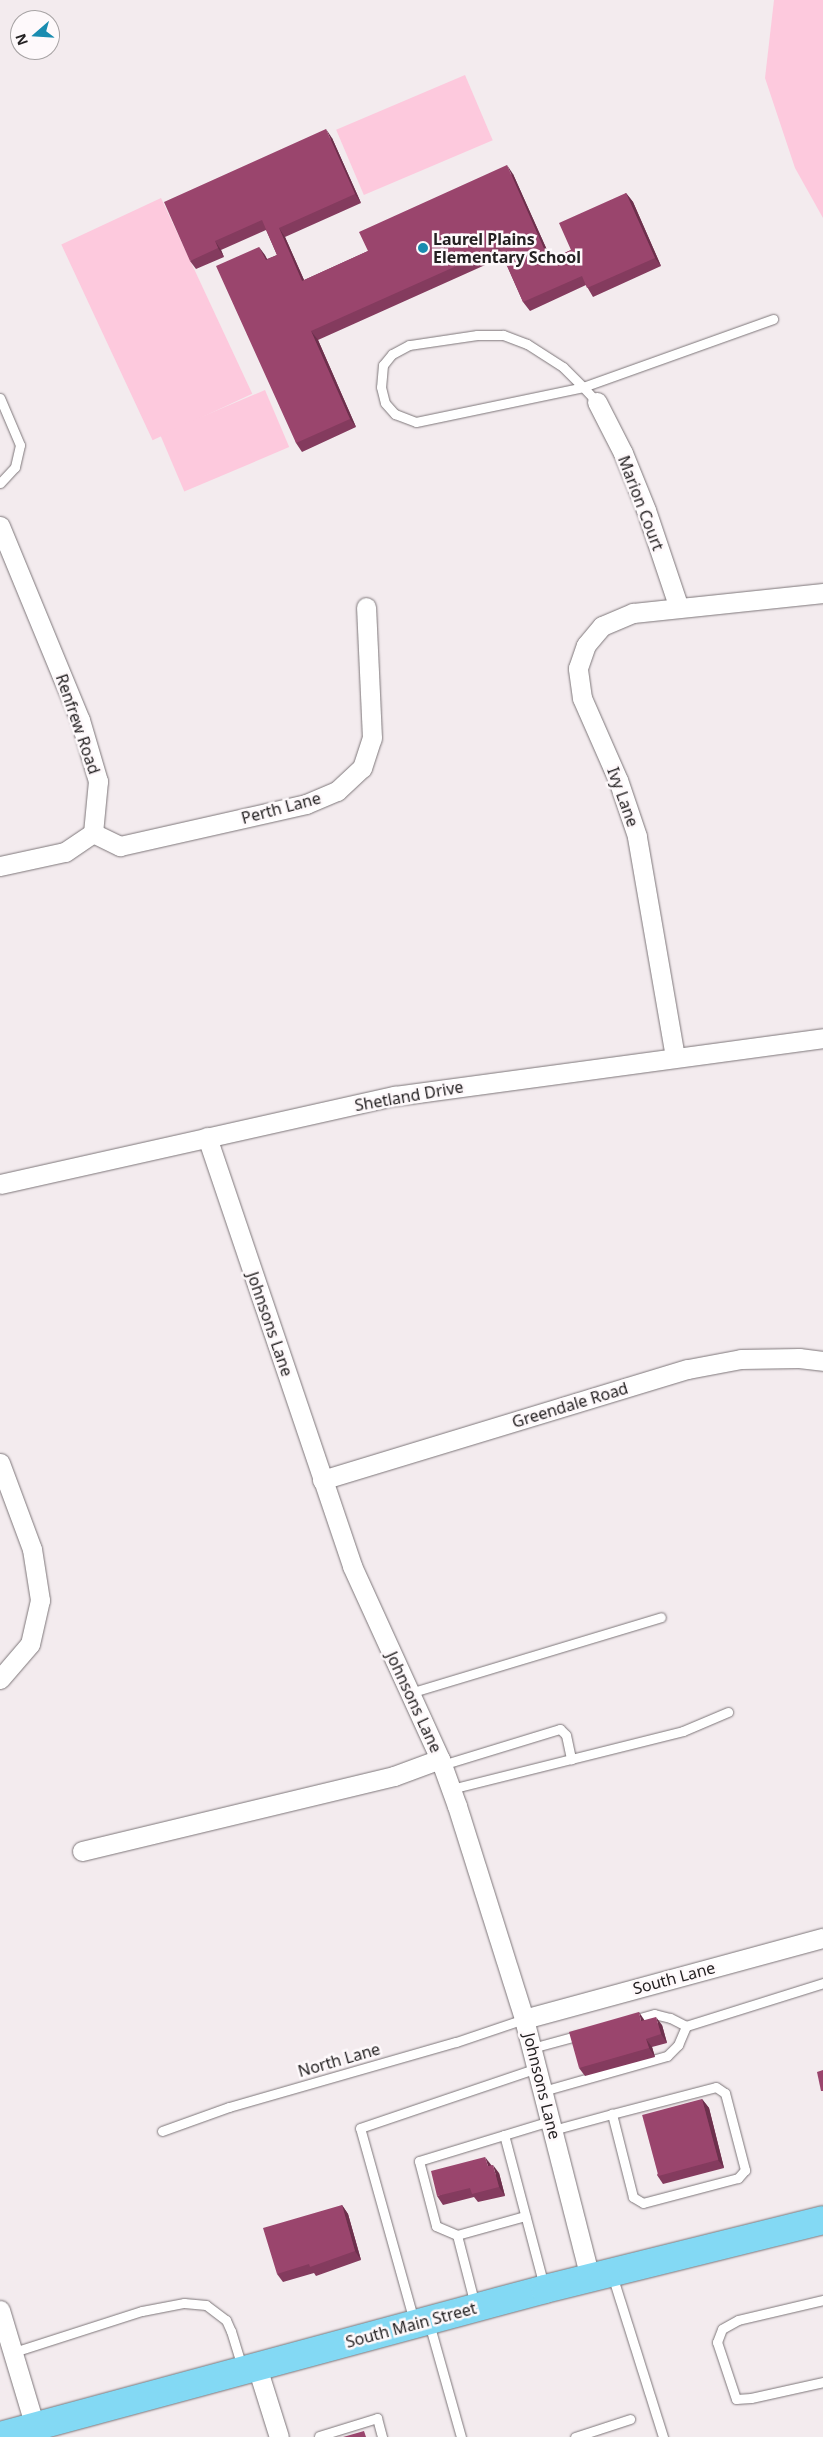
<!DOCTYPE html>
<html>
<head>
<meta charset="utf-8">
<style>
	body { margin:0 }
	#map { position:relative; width:823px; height:2437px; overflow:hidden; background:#f3ebee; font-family:"Noto Sans",sans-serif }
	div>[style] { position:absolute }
	.green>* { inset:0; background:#fdc9dd; transform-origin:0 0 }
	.roads { filter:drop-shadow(0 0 1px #7d7679) drop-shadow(0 0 1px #7d7679) }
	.lane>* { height:9px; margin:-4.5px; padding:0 4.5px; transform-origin:4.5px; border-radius:4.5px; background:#fff }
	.street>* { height:19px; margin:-9.5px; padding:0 9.5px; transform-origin:9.5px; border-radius:9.5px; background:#fff }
	.primary>* { height:28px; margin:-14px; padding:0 14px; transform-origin:14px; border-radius:14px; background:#83d9f4 }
	.wall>* { inset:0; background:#843b5e }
	.shaded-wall>* { inset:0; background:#6c304c }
	.building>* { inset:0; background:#9a456d; transform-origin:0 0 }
	.dots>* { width:14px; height:14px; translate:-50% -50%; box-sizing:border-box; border:2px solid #fef9fb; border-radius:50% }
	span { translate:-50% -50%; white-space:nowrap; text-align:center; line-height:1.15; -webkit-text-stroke:5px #fef9fb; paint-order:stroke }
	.poi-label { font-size:16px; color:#242122; font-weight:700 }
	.left { translate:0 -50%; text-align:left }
	.street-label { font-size:16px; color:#242122 }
	.north { position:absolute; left:10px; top:10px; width:50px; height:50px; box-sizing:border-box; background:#fef9fb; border:1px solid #a7a3a4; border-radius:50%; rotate:251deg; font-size:14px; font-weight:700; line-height:20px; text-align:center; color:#242122 }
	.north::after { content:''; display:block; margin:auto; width:18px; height:22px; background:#1a8cb0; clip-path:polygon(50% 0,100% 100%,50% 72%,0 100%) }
</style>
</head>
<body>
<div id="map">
	<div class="green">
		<i style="clip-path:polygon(774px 0,823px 0,823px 218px,795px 168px,765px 78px)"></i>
		<i style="left:465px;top:75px;width:71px;height:140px;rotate:67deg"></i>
		<i style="left:161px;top:198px;width:216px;height:110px;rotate:65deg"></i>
		<i style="left:265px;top:390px;width:62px;height:114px;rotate:67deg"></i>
	</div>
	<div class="roads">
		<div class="lane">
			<i style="left:0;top:398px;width:51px;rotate:66.9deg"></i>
			<i style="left:20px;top:445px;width:23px;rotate:103deg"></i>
			<i style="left:15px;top:467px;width:22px;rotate:133deg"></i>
			<i style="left:597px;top:402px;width:21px;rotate:-133deg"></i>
			<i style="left:583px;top:387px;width:28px;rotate:-135deg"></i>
			<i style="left:563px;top:367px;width:43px;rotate:-147.4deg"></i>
			<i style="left:527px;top:344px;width:26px;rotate:-159deg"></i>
			<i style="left:503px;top:335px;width:26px;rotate:180deg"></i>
			<i style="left:477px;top:335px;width:69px;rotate:171.6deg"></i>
			<i style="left:409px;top:345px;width:19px;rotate:152deg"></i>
			<i style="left:392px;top:354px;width:14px;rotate:129deg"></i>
			<i style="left:383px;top:365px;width:22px;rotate:95deg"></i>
			<i style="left:381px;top:387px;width:16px;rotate:76deg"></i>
			<i style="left:385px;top:403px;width:15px;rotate:48deg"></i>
			<i style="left:395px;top:414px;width:22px;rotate:21deg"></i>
			<i style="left:416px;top:422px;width:171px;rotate:-11.8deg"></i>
			<i style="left:583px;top:387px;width:202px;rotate:-19.7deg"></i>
			<i style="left:410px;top:1693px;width:262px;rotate:-16.8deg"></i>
			<i style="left:442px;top:1765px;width:123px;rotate:-17deg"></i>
			<i style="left:560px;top:1729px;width:8px;rotate:45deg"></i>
			<i style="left:566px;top:1735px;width:25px;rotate:78deg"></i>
			<i style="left:451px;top:1789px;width:239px;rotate:-14deg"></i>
			<i style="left:683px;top:1731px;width:49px;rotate:-22.9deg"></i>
			<i style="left:686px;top:2026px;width:144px;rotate:-17.4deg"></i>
			<i style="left:532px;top:2048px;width:50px;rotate:-15.2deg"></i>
			<i style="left:543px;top:2091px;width:129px;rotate:-15.8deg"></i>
			<i style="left:667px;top:2056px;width:16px;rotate:-45deg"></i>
			<i style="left:678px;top:2045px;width:21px;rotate:-67deg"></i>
			<i style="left:686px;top:2026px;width:18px;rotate:-153deg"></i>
			<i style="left:670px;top:2018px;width:16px;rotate:-166deg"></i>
			<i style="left:654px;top:2014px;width:22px;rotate:164deg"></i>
			<i style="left:553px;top:2130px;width:61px;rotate:-15.2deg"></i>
			<i style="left:612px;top:2114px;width:107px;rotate:-14.6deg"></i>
			<i style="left:716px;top:2087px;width:11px;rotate:34deg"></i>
			<i style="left:725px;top:2093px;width:80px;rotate:75.4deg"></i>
			<i style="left:745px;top:2170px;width:11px;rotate:131deg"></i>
			<i style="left:738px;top:2178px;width:98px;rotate:165.3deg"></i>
			<i style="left:643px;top:2203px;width:12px;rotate:-149deg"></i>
			<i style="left:633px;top:2197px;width:86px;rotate:-104.2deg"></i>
			<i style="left:162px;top:2131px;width:71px;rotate:-19.7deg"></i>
			<i style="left:229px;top:2107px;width:236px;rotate:-16deg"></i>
			<i style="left:456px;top:2042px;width:72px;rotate:-18.7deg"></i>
			<i style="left:504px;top:2135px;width:89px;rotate:163deg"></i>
			<i style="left:419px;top:2161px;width:67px;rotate:75.3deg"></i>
			<i style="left:436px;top:2226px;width:23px;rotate:23deg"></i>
			<i style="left:457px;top:2235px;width:71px;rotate:-15.6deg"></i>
			<i style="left:457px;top:2235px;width:72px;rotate:75.6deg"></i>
			<i style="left:612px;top:2275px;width:170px;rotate:72.5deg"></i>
			<i style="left:544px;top:2286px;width:156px;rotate:-104.8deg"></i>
			<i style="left:504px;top:2135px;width:48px;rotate:-16.9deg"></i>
			<i style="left:823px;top:2300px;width:87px;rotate:166.8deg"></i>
			<i style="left:738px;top:2320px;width:18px;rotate:151deg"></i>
			<i style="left:722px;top:2329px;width:14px;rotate:111deg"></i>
			<i style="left:717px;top:2342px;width:60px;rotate:71.6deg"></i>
			<i style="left:736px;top:2399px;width:15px;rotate:-4deg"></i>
			<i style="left:751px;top:2398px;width:74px;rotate:-12.5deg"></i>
			<i style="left:414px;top:2321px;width:200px;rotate:-105.6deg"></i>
			<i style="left:360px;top:2128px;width:187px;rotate:-18.7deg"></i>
			<i style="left:429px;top:2323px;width:118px;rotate:74.3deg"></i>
			<i style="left:14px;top:2352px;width:134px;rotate:-17.8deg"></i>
			<i style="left:142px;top:2311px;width:43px;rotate:-10.8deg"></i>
			<i style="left:184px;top:2303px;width:22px;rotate:5deg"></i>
			<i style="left:206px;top:2305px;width:25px;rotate:37deg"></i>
			<i style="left:226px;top:2320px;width:12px;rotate:66deg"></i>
			<i style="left:231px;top:2331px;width:39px;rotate:73deg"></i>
			<i style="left:319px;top:2436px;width:61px;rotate:-17.2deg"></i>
			<i style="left:377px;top:2418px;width:20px;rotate:75deg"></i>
			<i style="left:575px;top:2437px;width:58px;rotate:-18.1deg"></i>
		</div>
		<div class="street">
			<i style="left:597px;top:402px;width:57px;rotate:63deg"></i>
			<i style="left:623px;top:453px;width:61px;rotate:68deg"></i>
			<i style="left:646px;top:510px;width:103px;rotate:71.4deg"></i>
			<i style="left:0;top:526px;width:210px;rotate:67.6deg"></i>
			<i style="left:80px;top:720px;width:64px;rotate:73.6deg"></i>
			<i style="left:98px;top:781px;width:52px;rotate:95.5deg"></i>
			<i style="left:93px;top:833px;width:30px;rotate:26deg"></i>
			<i style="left:120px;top:846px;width:191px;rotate:-12.7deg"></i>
			<i style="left:306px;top:804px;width:34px;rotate:-23deg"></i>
			<i style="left:337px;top:791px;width:34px;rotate:-43deg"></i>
			<i style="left:362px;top:768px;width:32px;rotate:-72deg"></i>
			<i style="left:372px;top:738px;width:131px;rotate:-92.6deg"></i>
			<i style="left:0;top:866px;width:66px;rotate:-12.2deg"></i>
			<i style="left:65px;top:852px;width:34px;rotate:-34deg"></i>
			<i style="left:675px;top:1057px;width:224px;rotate:-99.8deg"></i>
			<i style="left:637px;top:836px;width:59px;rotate:-108.7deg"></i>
			<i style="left:618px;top:780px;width:90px;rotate:-113.7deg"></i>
			<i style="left:582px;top:698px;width:30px;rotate:-98deg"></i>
			<i style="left:578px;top:668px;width:24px;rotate:-71deg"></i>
			<i style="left:586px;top:645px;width:25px;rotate:-50deg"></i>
			<i style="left:602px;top:626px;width:34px;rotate:-23deg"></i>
			<i style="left:633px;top:613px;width:191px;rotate:-6deg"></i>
			<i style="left:207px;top:1137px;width:453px;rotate:71.3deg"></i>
			<i style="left:352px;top:1566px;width:212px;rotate:65.5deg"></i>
			<i style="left:440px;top:1759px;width:50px;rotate:70.1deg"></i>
			<i style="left:457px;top:1806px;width:223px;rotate:72.5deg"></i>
			<i style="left:524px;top:2019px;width:266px;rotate:75.7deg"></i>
			<i style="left:0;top:1184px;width:405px;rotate:-12.6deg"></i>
			<i style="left:395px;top:1096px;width:432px;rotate:-7.7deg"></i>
			<i style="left:0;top:1463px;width:92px;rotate:69.6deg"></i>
			<i style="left:32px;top:1549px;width:52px;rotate:81.1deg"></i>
			<i style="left:40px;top:1600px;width:45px;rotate:102.8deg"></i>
			<i style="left:30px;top:1644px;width:46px;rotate:130.6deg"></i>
			<i style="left:322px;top:1480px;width:382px;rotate:-16.9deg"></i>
			<i style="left:688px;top:1369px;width:54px;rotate:-10.7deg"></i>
			<i style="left:741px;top:1359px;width:58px;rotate:-1deg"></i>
			<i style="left:799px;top:1358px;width:24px;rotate:7deg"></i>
			<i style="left:82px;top:1851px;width:321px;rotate:-13.5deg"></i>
			<i style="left:394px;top:1776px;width:49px;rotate:-20.3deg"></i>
			<i style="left:524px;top:2019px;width:310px;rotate:-15.2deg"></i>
			<i style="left:0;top:2310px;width:122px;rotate:73.3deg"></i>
			<i style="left:257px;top:2367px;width:73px;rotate:72.6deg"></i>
		</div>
		<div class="primary">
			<i style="left:0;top:2436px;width:564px;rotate:-15.09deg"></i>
			<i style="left:545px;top:2289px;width:286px;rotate:-13.9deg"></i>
		</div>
	</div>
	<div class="wall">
		<i style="clip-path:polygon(332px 138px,361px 203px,285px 237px,304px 280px,368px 251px,513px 174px,551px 259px,571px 250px,626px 193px,633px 202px,661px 266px,593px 297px,586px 285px,530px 311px,523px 302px,503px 257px,318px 340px,356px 427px,302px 452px,296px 443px,259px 247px,267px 259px,277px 255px,266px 230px,221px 250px,224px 257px,196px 269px,190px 261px)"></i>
		<i style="clip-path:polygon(644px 2020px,662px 2025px,667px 2043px,652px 2047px,655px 2057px,585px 2076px,579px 2068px)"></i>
		<i style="clip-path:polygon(702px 2099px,709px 2108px,724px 2168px,663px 2184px,657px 2175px)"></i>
		<i style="clip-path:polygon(499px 2173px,505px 2196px,478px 2202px,474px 2197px,443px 2205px,437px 2196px)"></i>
		<i style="clip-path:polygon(342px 2205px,348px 2214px,361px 2260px,316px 2276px,314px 2273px,283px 2282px,277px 2274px)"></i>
	</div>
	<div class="shaded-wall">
		<i style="clip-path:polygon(326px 129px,332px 138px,361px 203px,355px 194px)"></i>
		<i style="clip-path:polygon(507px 165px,513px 174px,555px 268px,549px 260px)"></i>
		<i style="clip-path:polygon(626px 193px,633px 202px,661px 266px,655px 258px)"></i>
		<i style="clip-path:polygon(279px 228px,285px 237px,308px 289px,302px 281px)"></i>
		<i style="clip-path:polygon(215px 241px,221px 250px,224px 257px,218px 248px)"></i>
		<i style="clip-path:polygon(259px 247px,265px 255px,272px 269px,266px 260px)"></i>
		<i style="clip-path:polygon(311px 331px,318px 340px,356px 427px,350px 419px)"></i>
		<i style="clip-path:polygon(639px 2012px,645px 2021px,641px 2021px)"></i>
		<i style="clip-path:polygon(656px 2017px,662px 2025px,667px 2043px,661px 2034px)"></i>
		<i style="clip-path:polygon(646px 2039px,652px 2047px,655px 2057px,649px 2048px)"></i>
		<i style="clip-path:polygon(702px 2099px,709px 2108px,724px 2168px,718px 2160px)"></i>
		<i style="clip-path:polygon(485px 2157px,492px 2166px,488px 2166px)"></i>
		<i style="clip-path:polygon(493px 2165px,499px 2173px,505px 2196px,499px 2187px)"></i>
		<i style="clip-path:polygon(342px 2205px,348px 2214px,361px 2260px,355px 2251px)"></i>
	</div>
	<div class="building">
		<i style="clip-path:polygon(326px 129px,355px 194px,279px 228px,302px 281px,368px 251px,359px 232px,507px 165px,549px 260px,571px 250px,559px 223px,626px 193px,655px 258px,587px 288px,582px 276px,523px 302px,499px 247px,311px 331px,350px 419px,296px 443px,216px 266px,259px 247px,266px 260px,277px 255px,262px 220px,215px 241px,218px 248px,190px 261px,164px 202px)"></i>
		<i style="clip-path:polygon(639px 2012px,641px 2021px,656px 2017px,661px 2034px,646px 2039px,649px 2048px,579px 2068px,569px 2032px)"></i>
		<i style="clip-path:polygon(823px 2070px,823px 2091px,821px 2091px,817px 2072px)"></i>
		<i style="left:702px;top:2099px;width:63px;height:62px;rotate:75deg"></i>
		<i style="clip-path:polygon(485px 2157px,488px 2166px,493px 2165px,499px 2187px,472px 2194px,470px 2188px,437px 2196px,431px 2171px)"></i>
		<i style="clip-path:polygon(342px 2205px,355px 2251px,310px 2267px,309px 2264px,277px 2274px,263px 2228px)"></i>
		<i style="clip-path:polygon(364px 2431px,366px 2437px,343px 2437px)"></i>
	</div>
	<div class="dots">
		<i style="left:423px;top:248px;background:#1a8cb0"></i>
	</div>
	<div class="poi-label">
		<span class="left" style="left:433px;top:248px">Laurel Plains<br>Elementary School</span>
	</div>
	<div class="street-label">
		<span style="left:641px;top:503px;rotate:69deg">Marion Court</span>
		<span style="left:78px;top:724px;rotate:71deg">Renfrew Road</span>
		<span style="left:623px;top:797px;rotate:70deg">Ivy Lane</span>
		<span style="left:281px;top:808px;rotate:-15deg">Perth Lane</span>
		<span style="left:409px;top:1096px;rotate:-10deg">Shetland Drive</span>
		<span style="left:270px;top:1324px;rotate:71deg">Johnsons Lane</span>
		<span style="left:570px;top:1405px;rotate:-17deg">Greendale Road</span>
		<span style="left:414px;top:1702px;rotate:65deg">Johnsons Lane</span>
		<span style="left:674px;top:1978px;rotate:-15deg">South Lane</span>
		<span style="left:339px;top:2060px;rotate:-16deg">North Lane</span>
		<span style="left:542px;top:2086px;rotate:76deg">Johnsons Lane</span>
		<span style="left:411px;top:2325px;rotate:-15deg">South Main Street</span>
	</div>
	<div class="north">N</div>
</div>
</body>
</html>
